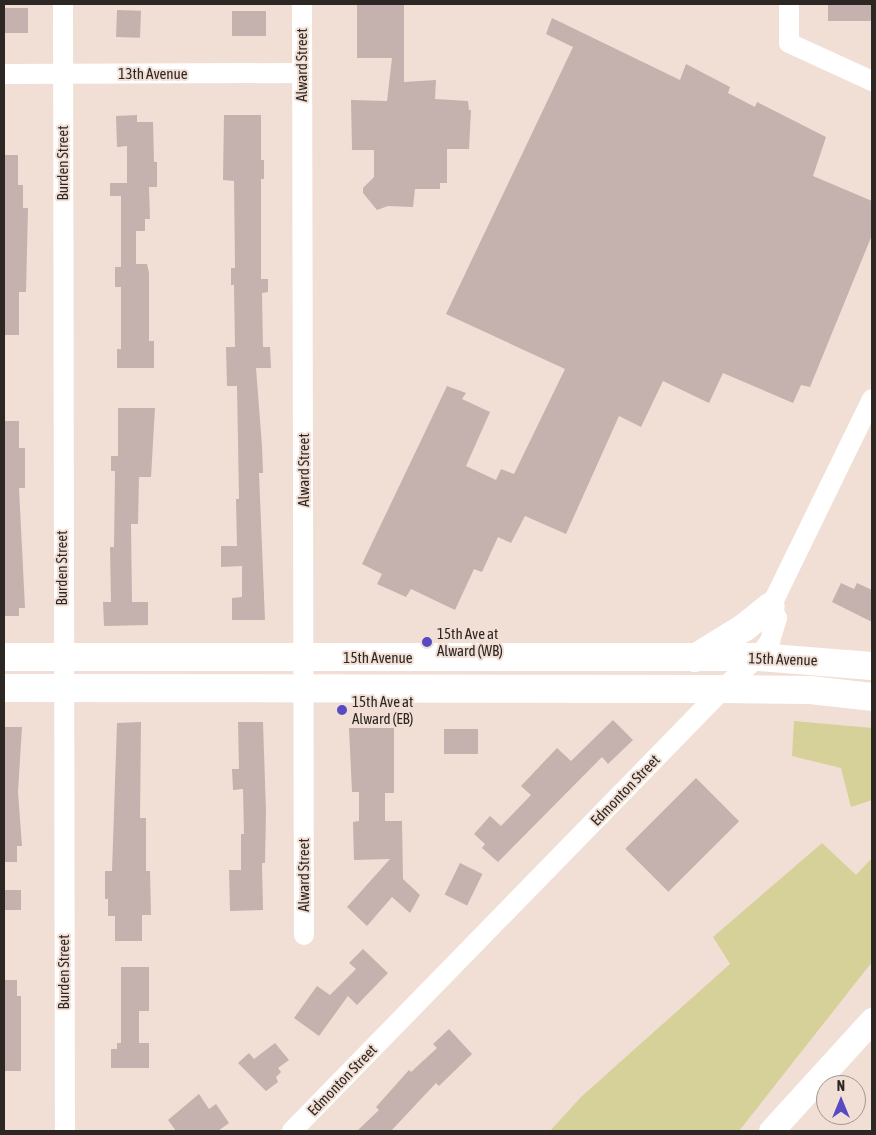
<!DOCTYPE html>
<html>
<head>
<meta charset="utf-8">
<style>
	body { margin:0 }
	#map { position:relative; width:876px; height:1135px; overflow:hidden; background:#f1dfd5; font-family:"Asap Condensed",sans-serif }
	div>[style] { position:absolute }
	.green>* { inset:0; background:#d6d099 }
	.building>* { inset:0; background:#c5b1ae; transform-origin:0 0 }
	.minor>* { height:20px; margin:-10px; padding:0 10px; transform-origin:10px; border-radius:10px; background:#fff }
	.tertiary>* { height:25px; margin:-12.5px; padding:0 12.5px; transform-origin:12.5px; border-radius:12.5px; background:#fff }
	.secondary>* { height:28px; margin:-14px; padding:0 14px; transform-origin:14px; border-radius:14px; background:#fff }
	.dots>* { width:14px; height:14px; translate:-50% -50%; box-sizing:border-box; border:2px solid #f1dfd5; border-radius:50% }
	span { translate:-50% -50%; white-space:nowrap; text-align:center; line-height:1.15; -webkit-text-stroke:4px #f1dfd5; paint-order:stroke }
	.street-label { font-size:15px; color:#2d2723 }
	.poi-label { font-size:15px; color:#2d2723 }
	.left { translate:0 -50%; text-align:left }
	.frame { position:absolute; inset:0; border:5px solid #2d2723; pointer-events:none }
	.north { position:absolute; left:816px; top:1075px; width:50px; height:50px; box-sizing:border-box; background:#f1dfd5; border:1px solid #a3958e; border-radius:50%; rotate:0deg; font-size:14px; font-weight:700; line-height:20px; text-align:center; color:#2d2723 }
	.north::after { content:''; display:block; margin:auto; width:18px; height:22px; background:#584ac2; clip-path:polygon(50% 0,100% 100%,50% 72%,0 100%) }
</style>
</head>
<body>
<div id="map">
	<div class="green">
		<i style="clip-path:polygon(794px 721px,872px 728px,872px 800px,851px 807px,841px 768px,792px 756px)"></i>
		<i style="clip-path:polygon(822px 843px,856px 875px,872px 858px,872px 962px,739px 1131px,550px 1131px,581px 1097px,730px 964px,713px 937px)"></i>
	</div>
	<div class="building">
		<i style="clip-path:polygon(357px 4px,404px 4px,404px 82px,436px 80px,435px 99px,468px 101px,469px 110px,471px 110px,469px 149px,447px 149px,447px 183px,440px 183px,440px 189px,415px 189px,413px 207px,388px 206px,377px 210px,363px 193px,363px 188px,374px 177px,374px 150px,352px 150px,351px 100px,387px 101px,392px 58px,357px 58px)"></i>
		<i style="left:828px;top:4px;width:44px;height:17px"></i>
		<i style="left:4px;top:8px;width:24px;height:25px"></i>
		<i style="left:117px;top:10px;width:24px;height:27px;rotate:2deg"></i>
		<i style="left:266px;top:11px;width:25px;height:34px;rotate:90deg"></i>
		<i style="clip-path:polygon(552px 18px,680px 80px,686px 64px,730px 87px,728px 93px,755px 107px,757px 102px,826px 137px,813px 176px,872px 201px,872px 235px,810px 387px,801px 385px,793px 403px,723px 373px,709px 403px,663px 381px,641px 427px,619px 416px,566px 534px,525px 516px,511px 543px,498px 537px,482px 572px,474px 569px,455px 610px,411px 589px,406px 597px,377px 584px,382px 574px,362px 564px,447px 386px,466px 393px,462px 399px,490px 412px,466px 466px,496px 480px,501px 469px,514px 474px,565px 369px,446px 314px,573px 47px,546px 34px)"></i>
		<i style="clip-path:polygon(137px 115px,137px 122px,153px 122px,154px 162px,157px 162px,157px 187px,149px 187px,150px 219px,145px 219px,145px 231px,136px 231px,136px 264px,147px 264px,149px 273px,149px 341px,154px 341px,154px 368px,117px 368px,117px 349px,121px 349px,121px 287px,115px 287px,115px 267px,121px 267px,121px 196px,110px 196px,110px 183px,127px 183px,127px 146px,117px 147px,116px 116px)"></i>
		<i style="clip-path:polygon(224px 115px,261px 115px,261px 160px,264px 160px,264px 179px,261px 179px,261px 279px,268px 279px,268px 292px,262px 293px,263px 347px,270px 347px,271px 368px,256px 368px,262px 446px,263px 473px,259px 473px,265px 620px,232px 620px,232px 598px,242px 597px,242px 566px,221px 567px,221px 546px,237px 546px,236px 499px,239px 499px,237px 386px,227px 386px,226px 347px,235px 347px,234px 285px,231px 285px,231px 268px,235px 268px,234px 181px,223px 180px)"></i>
		<i style="clip-path:polygon(4px 155px,18px 155px,18px 185px,23px 185px,23px 208px,28px 208px,26px 292px,19px 292px,19px 335px,4px 335px)"></i>
		<i style="clip-path:polygon(118px 408px,155px 408px,151px 477px,139px 477px,138px 524px,131px 524px,132px 602px,148px 602px,148px 625px,104px 626px,103px 602px,111px 602px,110px 547px,114px 547px,115px 471px,111px 471px,111px 456px,118px 456px)"></i>
		<i style="clip-path:polygon(4px 421px,19px 421px,19px 448px,25px 448px,25px 488px,19px 488px,25px 608px,19px 608px,19px 616px,4px 616px)"></i>
		<i style="clip-path:polygon(841px 583px,854px 589px,857px 583px,872px 590px,872px 622px,832px 602px)"></i>
		<i style="clip-path:polygon(613px 720px,633px 740px,608px 764px,602px 757px,498px 862px,482px 848px,485px 844px,474px 834px,490px 816px,501px 826px,531px 795px,521px 786px,557px 748px,571px 761px)"></i>
		<i style="clip-path:polygon(141px 722px,140px 818px,146px 818px,146px 871px,150px 871px,151px 915px,142px 915px,142px 941px,115px 941px,115px 916px,108px 916px,108px 899px,105px 899px,105px 871px,112px 871px,117px 723px)"></i>
		<i style="clip-path:polygon(238px 722px,263px 722px,266px 812px,265px 863px,262px 863px,263px 910px,230px 911px,229px 870px,241px 870px,241px 834px,244px 834px,243px 789px,233px 790px,232px 769px,239px 769px)"></i>
		<i style="clip-path:polygon(4px 727px,22px 727px,18px 792px,22px 846px,17px 846px,17px 862px,4px 862px)"></i>
		<i style="clip-path:polygon(349px 728px,394px 728px,394px 793px,385px 793px,385px 821px,402px 821px,403px 879px,420px 895px,410px 913px,392px 897px,367px 926px,347px 907px,390px 859px,354px 860px,353px 822px,359px 821px,359px 792px,352px 792px)"></i>
		<i style="left:444px;top:729px;width:34px;height:25px"></i>
		<i style="left:696px;top:778px;width:61px;height:100px;rotate:45deg"></i>
		<i style="left:460px;top:863px;width:25px;height:35px;rotate:26deg"></i>
		<i style="left:4px;top:890px;width:17px;height:20px"></i>
		<i style="clip-path:polygon(363px 949px,388px 973px,357px 1005px,348px 996px,319px 1036px,294px 1018px,317px 986px,330px 995px,356px 969px,349px 963px)"></i>
		<i style="clip-path:polygon(121px 967px,149px 967px,149px 1011px,139px 1011px,139px 1043px,149px 1043px,149px 1068px,111px 1068px,111px 1049px,117px 1049px,117px 1043px,121px 1043px)"></i>
		<i style="clip-path:polygon(4px 980px,17px 980px,17px 996px,21px 996px,21px 1071px,4px 1071px)"></i>
		<i style="clip-path:polygon(449px 1029px,472px 1054px,439px 1086px,436px 1083px,391px 1131px,357px 1131px,379px 1110px,376px 1107px,409px 1070px,411px 1072px,437px 1048px,433px 1044px)"></i>
		<i style="clip-path:polygon(275px 1043px,289px 1060px,278px 1068px,281px 1072px,276px 1077px,278px 1082px,266px 1091px,238px 1063px,249px 1053px,254px 1059px)"></i>
		<i style="clip-path:polygon(199px 1094px,209px 1109px,216px 1104px,229px 1123px,218px 1131px,176px 1131px,168px 1120px)"></i>
	</div>
	<div class="minor">
		<i style="left:63px;top:4px;width:1127px;rotate:89.9deg"></i>
		<i style="left:302px;top:4px;width:931px;rotate:89.88deg"></i>
		<i style="left:789px;top:4px;width:39px;rotate:90deg"></i>
		<i style="left:789px;top:43px;width:91px;rotate:24.6deg"></i>
		<i style="left:4px;top:74px;width:298px;rotate:-0.2deg"></i>
		<i style="left:292px;top:1131px;width:624px;rotate:-45.71deg"></i>
		<i style="left:728px;top:684px;width:40px;rotate:-42deg"></i>
		<i style="left:758px;top:657px;width:20px;rotate:-53deg"></i>
		<i style="left:770px;top:641px;width:24px;rotate:-73deg"></i>
		<i style="left:777px;top:618px;width:13px;rotate:-117deg"></i>
		<i style="left:771px;top:606px;width:230px;rotate:-64deg"></i>
	</div>
	<div class="tertiary">
		<i style="left:771px;top:1131px;width:150px;rotate:-47.7deg"></i>
	</div>
	<div class="secondary">
		<i style="left:4px;top:657px;width:754px"></i>
		<i style="left:758px;top:657px;width:114px;rotate:4.5deg"></i>
		<i style="left:695px;top:658px;width:59px;rotate:-31.8deg"></i>
		<i style="left:745px;top:627px;width:33px;rotate:-39deg"></i>
		<i style="left:4px;top:688px;width:720px;rotate:0.08deg"></i>
		<i style="left:724px;top:689px;width:86px;rotate:0.7deg"></i>
		<i style="left:810px;top:690px;width:62px;rotate:6.4deg"></i>
	</div>
	<div class="dots">
		<i style="left:427px;top:642px;background:#584ac2"></i>
		<i style="left:342px;top:710px;background:#584ac2"></i>
	</div>
	<div class="street-label">
		<span style="left:302px;top:65px;rotate:-90deg">Alward Street</span>
		<span style="left:153px;top:74px">13th Avenue</span>
		<span style="left:63px;top:163px;rotate:-90deg">Burden Street</span>
		<span style="left:304px;top:470px;rotate:-90deg">Alward Street</span>
		<span style="left:62px;top:568px;rotate:-90deg">Burden Street</span>
		<span style="left:378px;top:658px">15th Avenue</span>
		<span style="left:783px;top:659px;rotate:2deg">15th Avenue</span>
		<span style="left:625px;top:790px;rotate:-46deg">Edmonton Street</span>
		<span style="left:304px;top:875px;rotate:-90deg">Alward Street</span>
		<span style="left:64px;top:972px;rotate:-90deg">Burden Street</span>
		<span style="left:342px;top:1080px;rotate:-46deg">Edmonton Street</span>
	</div>
	<div class="poi-label">
		<span class="left" style="left:437px;top:642px">15th Ave at<br>Alward (WB)</span>
		<span class="left" style="left:352px;top:710px">15th Ave at<br>Alward (EB)</span>
	</div>
	<div class="frame"></div>
	<div class="north">N</div>
</div>
</body>
</html>
